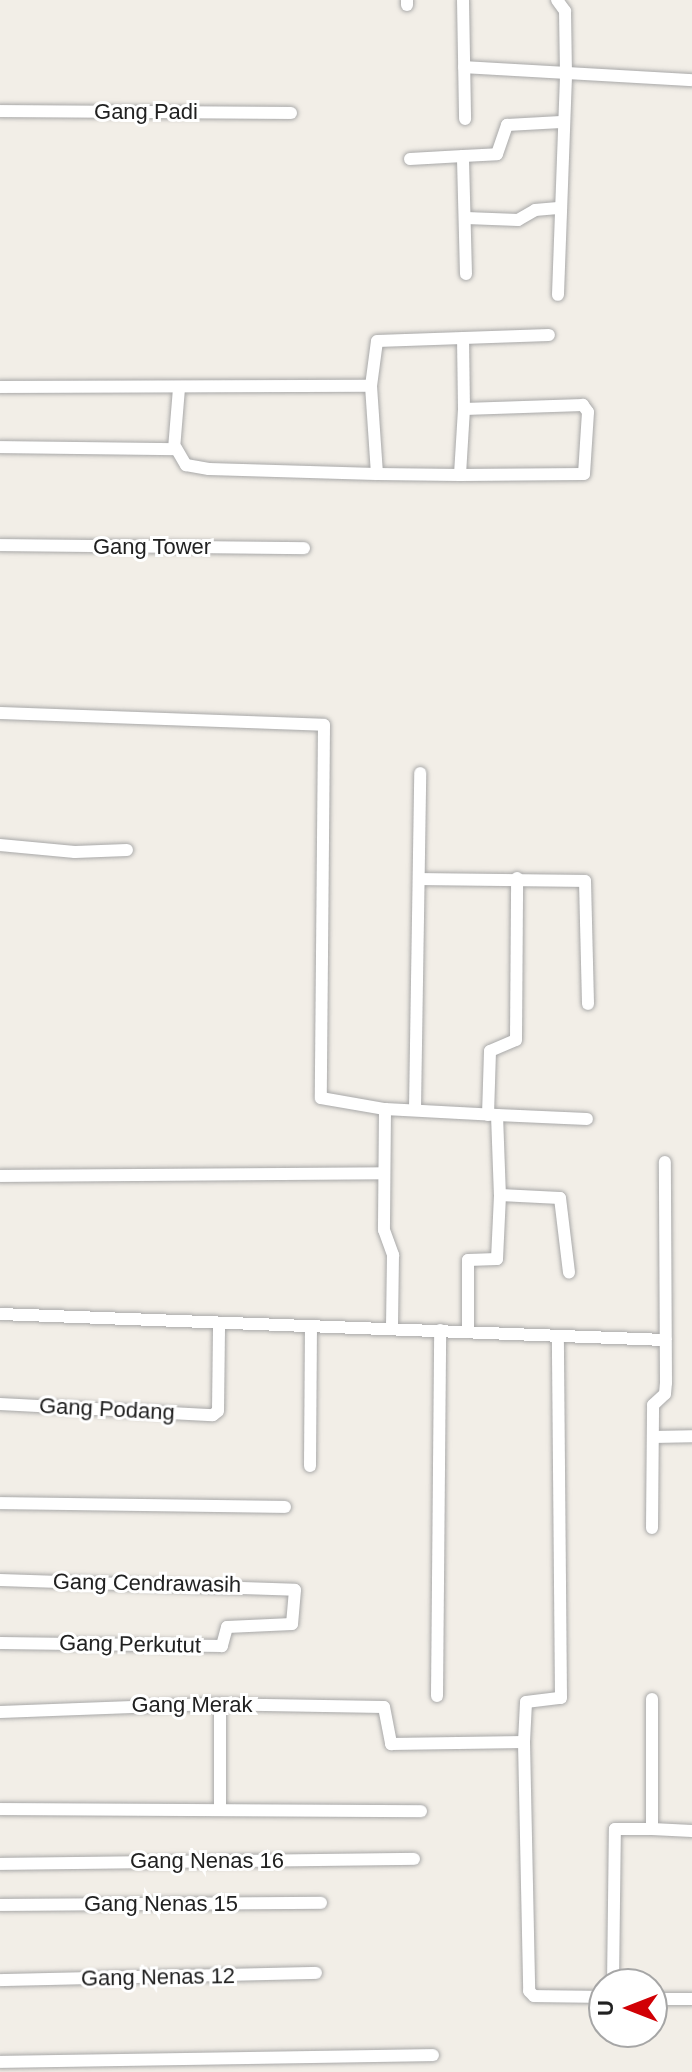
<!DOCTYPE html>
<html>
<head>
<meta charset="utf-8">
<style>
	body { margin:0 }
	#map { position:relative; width:692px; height:2072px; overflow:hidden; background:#f2eee7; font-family:Arial,sans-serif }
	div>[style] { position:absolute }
	.roads { filter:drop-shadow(0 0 2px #a8a8a8) drop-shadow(0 0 2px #a8a8a8) }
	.street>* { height:12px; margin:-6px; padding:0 6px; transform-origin:6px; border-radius:6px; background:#fff }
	span { translate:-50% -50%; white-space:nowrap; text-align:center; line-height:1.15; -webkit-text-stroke:6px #fff; paint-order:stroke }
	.street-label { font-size:22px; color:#212121 }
	.north { position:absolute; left:588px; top:1968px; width:80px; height:80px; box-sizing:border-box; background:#fff; border:2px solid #a6a6a6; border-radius:50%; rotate:270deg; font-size:22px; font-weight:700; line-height:32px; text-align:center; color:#212121 }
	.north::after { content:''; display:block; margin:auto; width:28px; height:36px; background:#d10005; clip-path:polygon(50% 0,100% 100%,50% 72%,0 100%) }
</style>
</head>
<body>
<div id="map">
	<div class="roads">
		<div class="street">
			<i style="left:463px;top:0;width:119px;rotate:89deg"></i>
			<i style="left:557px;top:0;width:14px;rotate:54deg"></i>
			<i style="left:565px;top:11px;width:65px;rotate:89.1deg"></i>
			<i style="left:566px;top:76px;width:219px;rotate:92.1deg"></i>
			<i style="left:407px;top:5px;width:5px;rotate:-90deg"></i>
			<i style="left:464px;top:67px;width:228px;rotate:3.3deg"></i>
			<i style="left:0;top:111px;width:291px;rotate:0.4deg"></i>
			<i style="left:410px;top:159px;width:53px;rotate:-3.2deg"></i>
			<i style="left:466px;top:218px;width:52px;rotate:2.2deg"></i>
			<i style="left:518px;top:220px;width:20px;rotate:-30deg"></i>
			<i style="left:535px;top:210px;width:23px;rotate:-5deg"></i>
			<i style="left:466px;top:274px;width:118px;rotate:-91.5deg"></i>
			<i style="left:463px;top:156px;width:34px;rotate:-3deg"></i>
			<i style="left:497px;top:154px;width:31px;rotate:-71deg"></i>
			<i style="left:507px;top:125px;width:54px;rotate:-3.2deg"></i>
			<i style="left:463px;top:338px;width:71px;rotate:89.2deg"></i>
			<i style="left:0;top:387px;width:371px;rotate:-0.2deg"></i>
			<i style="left:0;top:447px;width:174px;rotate:0.7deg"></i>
			<i style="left:174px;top:449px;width:61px;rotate:-85.3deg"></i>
			<i style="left:176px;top:448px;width:20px;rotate:60deg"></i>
			<i style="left:186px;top:465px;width:23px;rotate:10deg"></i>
			<i style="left:209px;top:469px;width:167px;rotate:1.7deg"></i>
			<i style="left:460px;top:475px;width:124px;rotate:-0.5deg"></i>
			<i style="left:584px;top:474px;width:62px;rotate:-86.3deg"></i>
			<i style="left:588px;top:412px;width:9px;rotate:-126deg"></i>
			<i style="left:583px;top:405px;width:119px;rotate:178.1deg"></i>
			<i style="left:464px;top:409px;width:66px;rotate:93.5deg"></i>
			<i style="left:460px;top:475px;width:83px;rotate:-179.3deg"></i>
			<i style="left:377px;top:474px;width:88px;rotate:-93.9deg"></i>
			<i style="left:371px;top:386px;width:45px;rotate:-82.4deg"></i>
			<i style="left:377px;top:341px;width:172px;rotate:-2deg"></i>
			<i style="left:0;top:545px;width:304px;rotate:0.6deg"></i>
			<i style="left:0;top:713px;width:324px;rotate:2.1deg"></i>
			<i style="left:324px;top:725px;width:373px;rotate:90.5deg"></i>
			<i style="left:321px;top:1098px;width:65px;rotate:9.8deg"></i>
			<i style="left:385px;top:1109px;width:112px;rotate:3.1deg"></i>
			<i style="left:497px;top:1115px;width:80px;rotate:87.9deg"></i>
			<i style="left:500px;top:1195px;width:60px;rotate:2.9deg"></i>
			<i style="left:560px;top:1198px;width:75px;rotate:83.1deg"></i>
			<i style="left:0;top:845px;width:75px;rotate:5.3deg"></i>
			<i style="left:75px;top:852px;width:52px;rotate:-2.2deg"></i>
			<i style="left:421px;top:879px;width:164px;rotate:0.7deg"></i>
			<i style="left:585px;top:881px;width:123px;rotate:88.6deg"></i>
			<i style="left:415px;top:1108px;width:335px;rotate:-89.1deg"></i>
			<i style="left:385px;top:1109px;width:121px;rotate:90.5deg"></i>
			<i style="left:384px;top:1230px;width:27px;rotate:70deg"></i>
			<i style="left:393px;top:1255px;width:72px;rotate:90.8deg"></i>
			<i style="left:488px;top:1115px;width:64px;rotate:-88.2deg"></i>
			<i style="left:490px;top:1051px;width:28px;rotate:-23deg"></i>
			<i style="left:516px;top:1040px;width:162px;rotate:-89.6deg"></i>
			<i style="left:497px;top:1115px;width:90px;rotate:2.5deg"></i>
			<i style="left:0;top:1176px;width:384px;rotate:-0.4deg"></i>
			<i style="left:0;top:1314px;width:666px;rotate:2.24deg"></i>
			<i style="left:468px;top:1332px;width:72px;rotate:-90deg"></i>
			<i style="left:468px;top:1260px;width:29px;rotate:-2deg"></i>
			<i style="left:497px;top:1259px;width:64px;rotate:-87.3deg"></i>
			<i style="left:0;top:1404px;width:213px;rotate:3deg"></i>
			<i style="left:213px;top:1415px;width:6px;rotate:-39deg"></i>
			<i style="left:218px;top:1411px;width:88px;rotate:-89.3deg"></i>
			<i style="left:653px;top:1437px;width:39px;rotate:-1deg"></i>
			<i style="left:310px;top:1466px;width:137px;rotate:-89.6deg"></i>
			<i style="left:0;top:1503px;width:285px;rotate:0.8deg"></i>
			<i style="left:652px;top:1528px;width:123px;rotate:-89.5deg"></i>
			<i style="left:653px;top:1405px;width:16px;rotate:-43deg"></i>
			<i style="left:665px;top:1394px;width:11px;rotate:-85deg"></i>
			<i style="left:666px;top:1383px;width:221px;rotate:-90.3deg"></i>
			<i style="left:0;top:1580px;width:295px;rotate:1.9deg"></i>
			<i style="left:295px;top:1590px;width:34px;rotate:95deg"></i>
			<i style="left:292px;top:1624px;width:65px;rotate:177.4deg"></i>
			<i style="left:227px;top:1627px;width:20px;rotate:105deg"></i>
			<i style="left:222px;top:1646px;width:222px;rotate:-179.2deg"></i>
			<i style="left:437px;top:1696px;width:366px;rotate:-89.5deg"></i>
			<i style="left:0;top:1712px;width:205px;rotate:-2.2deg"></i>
			<i style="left:205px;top:1704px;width:179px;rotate:1deg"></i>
			<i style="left:384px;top:1707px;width:38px;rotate:79deg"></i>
			<i style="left:391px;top:1744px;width:133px;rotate:-0.9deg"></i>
			<i style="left:524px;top:1742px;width:249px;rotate:88.8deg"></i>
			<i style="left:529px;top:1991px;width:7px;rotate:45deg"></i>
			<i style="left:534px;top:1996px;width:70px;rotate:0.8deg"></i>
			<i style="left:524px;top:1742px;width:40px;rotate:-87.1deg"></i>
			<i style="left:526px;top:1702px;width:35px;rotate:-7deg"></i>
			<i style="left:561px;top:1698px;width:359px;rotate:-90.5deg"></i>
			<i style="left:220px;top:1807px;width:103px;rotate:-90deg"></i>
			<i style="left:0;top:1809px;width:421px;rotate:0.3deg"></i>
			<i style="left:652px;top:1829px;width:40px;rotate:2.9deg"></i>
			<i style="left:0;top:1864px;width:414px;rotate:-0.7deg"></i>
			<i style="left:0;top:1905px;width:321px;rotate:-0.4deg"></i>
			<i style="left:0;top:1980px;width:316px;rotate:-1.3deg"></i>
			<i style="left:613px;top:1984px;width:155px;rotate:-89.3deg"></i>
			<i style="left:615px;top:1829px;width:37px"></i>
			<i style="left:652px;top:1829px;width:130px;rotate:-90deg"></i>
			<i style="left:652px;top:1999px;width:40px"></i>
			<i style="left:0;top:2062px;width:433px;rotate:-0.9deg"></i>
		</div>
	</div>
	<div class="street-label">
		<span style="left:146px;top:112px">Gang Padi</span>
		<span style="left:152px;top:547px">Gang Tower</span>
		<span style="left:107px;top:1409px;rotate:3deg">Gang Podang</span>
		<span style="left:147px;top:1583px;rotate:1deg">Gang Cendrawasih</span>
		<span style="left:130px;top:1644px;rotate:1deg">Gang Perkutut</span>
		<span style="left:192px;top:1705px">Gang Merak</span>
		<span style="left:207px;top:1861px">Gang Nenas 16</span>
		<span style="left:161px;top:1904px">Gang Nenas 15</span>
		<span style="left:158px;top:1977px;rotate:-1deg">Gang Nenas 12</span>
	</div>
	<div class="north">U</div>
</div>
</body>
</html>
